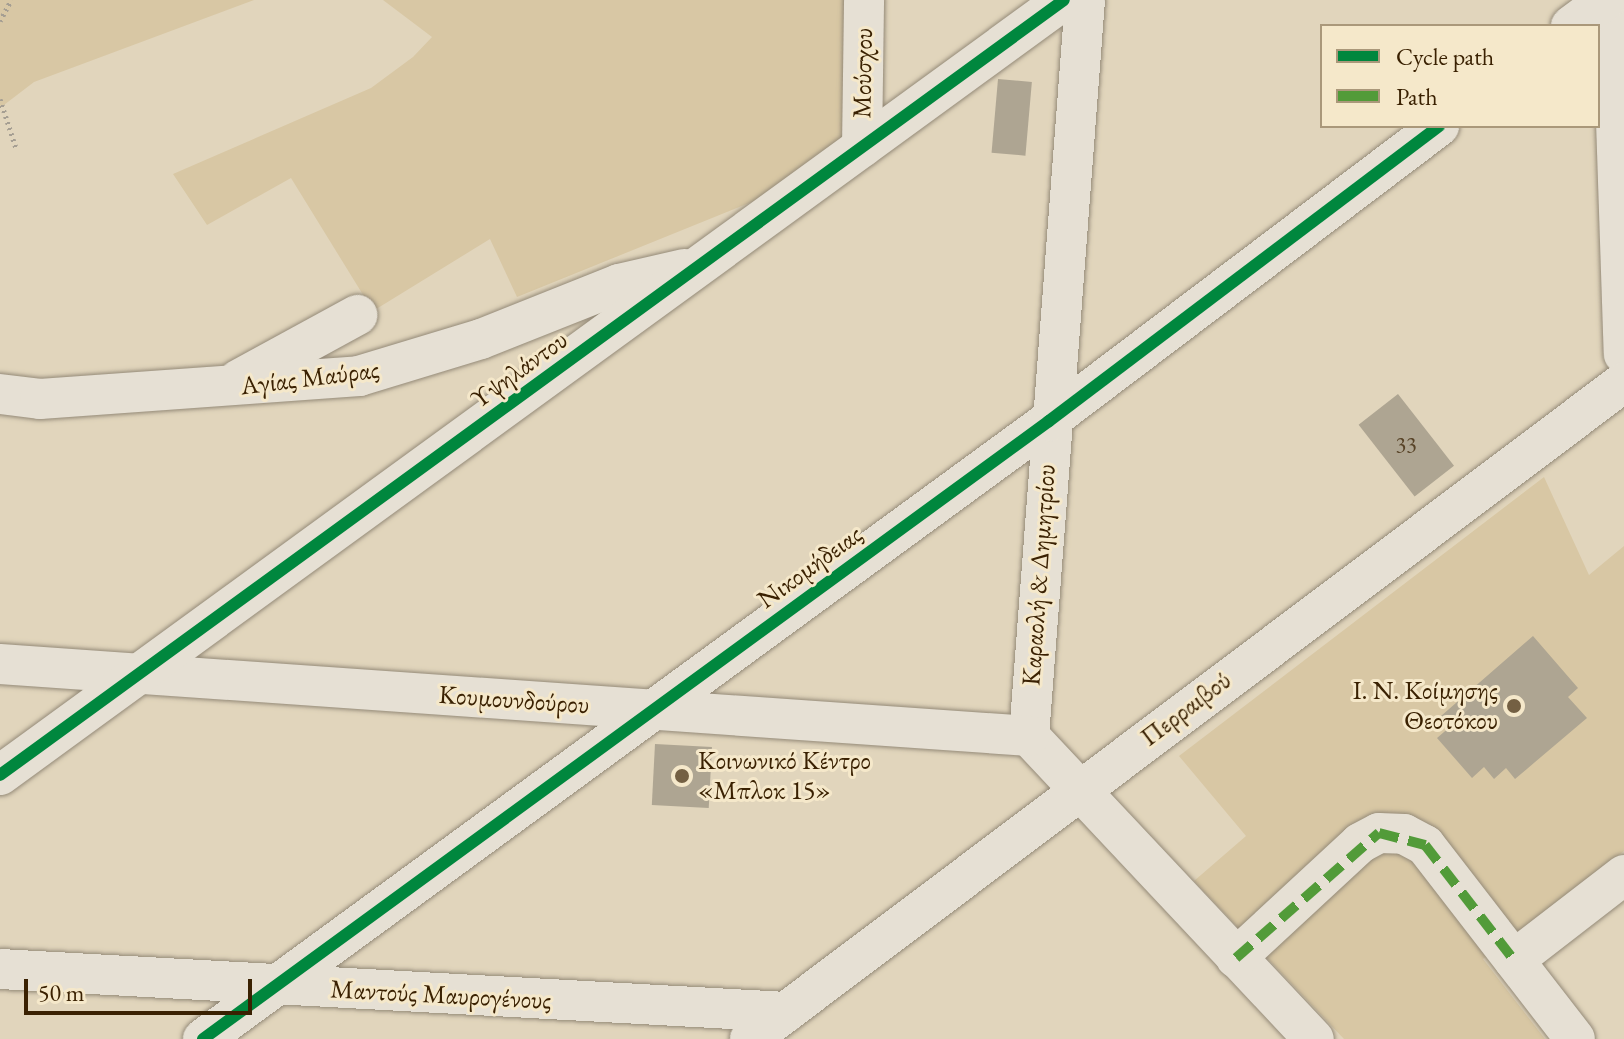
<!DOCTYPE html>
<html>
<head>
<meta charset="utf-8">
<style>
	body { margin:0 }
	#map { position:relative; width:1624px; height:1039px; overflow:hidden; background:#e1d5bc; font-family:"EB Garamond",serif }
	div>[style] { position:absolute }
	.green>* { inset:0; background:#d8c7a4 }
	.building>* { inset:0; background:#aea592; transform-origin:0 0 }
	.path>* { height:5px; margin-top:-2.5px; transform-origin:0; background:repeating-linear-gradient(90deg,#a59e92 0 2px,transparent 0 6px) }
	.roads { filter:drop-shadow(0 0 2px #948a78) drop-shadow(0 0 2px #948a78) }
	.minor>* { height:40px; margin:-20px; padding:0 20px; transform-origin:20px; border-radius:20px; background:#e6e0d4 }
	.quiet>* { height:10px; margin-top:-5px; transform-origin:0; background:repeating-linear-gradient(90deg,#529b39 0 20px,transparent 0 30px) }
	.cycleway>* { height:12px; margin:-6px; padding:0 6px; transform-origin:6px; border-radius:6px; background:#00873e }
	.dots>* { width:22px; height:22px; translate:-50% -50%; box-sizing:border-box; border:4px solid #f5e8ca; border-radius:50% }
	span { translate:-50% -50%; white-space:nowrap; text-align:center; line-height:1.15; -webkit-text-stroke:6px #f5e8ca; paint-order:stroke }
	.number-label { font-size:22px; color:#574226 }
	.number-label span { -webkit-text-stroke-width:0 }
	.street-label { font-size:26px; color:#3a2102 }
	.poi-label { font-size:26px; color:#3a2102 }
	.right { translate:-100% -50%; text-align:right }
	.left { translate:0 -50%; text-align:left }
	.legend { position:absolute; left:1320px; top:24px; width:280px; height:104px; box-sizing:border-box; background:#f5e8ca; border:2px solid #aa987a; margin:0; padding:10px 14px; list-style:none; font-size:24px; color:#3a2102 }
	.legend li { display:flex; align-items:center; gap:16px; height:40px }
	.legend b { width:40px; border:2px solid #aa987a }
	.scale { position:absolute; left:24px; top:979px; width:228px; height:36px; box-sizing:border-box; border:4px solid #3a2102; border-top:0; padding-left:10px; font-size:24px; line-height:28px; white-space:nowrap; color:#3a2102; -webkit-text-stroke:6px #f5e8ca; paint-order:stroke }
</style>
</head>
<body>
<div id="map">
	<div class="green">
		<i style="clip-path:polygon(0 0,254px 0,34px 82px,0 108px)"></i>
		<i style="clip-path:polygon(383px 0,845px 0,847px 134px,759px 199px,517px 297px,490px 239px,373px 311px,291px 178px,207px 225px,173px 174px,371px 88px,413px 57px,432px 37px)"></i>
		<i style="clip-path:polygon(1544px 477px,1589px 575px,1624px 546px,1624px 851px,1483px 959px,1545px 1039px,1344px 1039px,1194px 881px,1246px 836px,1179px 756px)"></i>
	</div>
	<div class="building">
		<i style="left:998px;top:79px;width:34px;height:74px;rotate:5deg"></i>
		<i style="left:1398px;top:394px;width:91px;height:50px;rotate:52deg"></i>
		<i style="clip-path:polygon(1533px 636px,1578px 688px,1568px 697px,1587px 718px,1515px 779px,1506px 768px,1494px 779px,1484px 767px,1472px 778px,1437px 738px,1451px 726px,1441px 716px)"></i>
		<i style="left:655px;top:744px;width:57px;height:61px;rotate:3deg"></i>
	</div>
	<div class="path">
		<i style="left:0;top:21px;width:24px;rotate:-62deg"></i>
		<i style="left:0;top:99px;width:52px;rotate:71.9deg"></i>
	</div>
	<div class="roads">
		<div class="minor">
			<i style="left:1085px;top:0;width:738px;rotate:94.35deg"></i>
			<i style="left:1029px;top:736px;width:416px;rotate:46.8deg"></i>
			<i style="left:1612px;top:0;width:354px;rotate:88.1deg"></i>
			<i style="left:1571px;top:26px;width:44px;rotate:-36.6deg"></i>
			<i style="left:862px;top:147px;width:147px;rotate:-89.2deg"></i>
			<i style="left:238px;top:380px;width:136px;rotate:-28.6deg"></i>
			<i style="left:0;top:394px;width:40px;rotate:7.1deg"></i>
			<i style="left:40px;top:399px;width:320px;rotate:-4.1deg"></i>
			<i style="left:359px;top:376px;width:127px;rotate:-16.9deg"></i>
			<i style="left:481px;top:339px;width:149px;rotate:-21.7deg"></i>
			<i style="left:619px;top:284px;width:67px;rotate:-13deg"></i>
			<i style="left:0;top:664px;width:1032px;rotate:4deg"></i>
			<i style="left:0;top:775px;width:1316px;rotate:-36.07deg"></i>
			<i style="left:1236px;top:958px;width:169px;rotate:-42.8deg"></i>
			<i style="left:1360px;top:843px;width:21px;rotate:-28deg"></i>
			<i style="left:1379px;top:833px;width:25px;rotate:2deg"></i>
			<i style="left:1404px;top:834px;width:24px;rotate:28deg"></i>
			<i style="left:1425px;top:845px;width:245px;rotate:52.3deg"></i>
			<i style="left:1514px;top:960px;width:139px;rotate:-37.7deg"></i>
			<i style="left:0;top:969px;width:787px;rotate:3.13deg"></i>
			<i style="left:203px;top:1039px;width:1048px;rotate:-36.15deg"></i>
			<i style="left:1049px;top:421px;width:489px;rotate:-37.1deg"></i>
			<i style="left:750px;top:1039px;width:1093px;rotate:-36.93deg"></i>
		</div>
	</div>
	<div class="quiet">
		<i style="left:1236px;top:958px;width:190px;rotate:-41.2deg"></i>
		<i style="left:1379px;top:833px;width:48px;rotate:14.6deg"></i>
		<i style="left:1425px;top:845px;width:145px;rotate:52.3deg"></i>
	</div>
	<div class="cycleway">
		<i style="left:0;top:775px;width:1316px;rotate:-36.07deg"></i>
		<i style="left:203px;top:1039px;width:1048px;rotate:-36.15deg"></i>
		<i style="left:1049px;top:421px;width:489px;rotate:-37.1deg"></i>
	</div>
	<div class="dots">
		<i style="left:1514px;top:706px;background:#746043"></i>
		<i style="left:682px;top:776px;background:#746043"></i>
	</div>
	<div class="number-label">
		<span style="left:1406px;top:445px">33</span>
	</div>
	<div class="street-label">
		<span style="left:863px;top:73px;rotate:-89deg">Μούσχου</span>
		<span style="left:519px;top:370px;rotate:-36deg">Υψηλάντου</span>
		<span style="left:310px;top:378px;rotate:-7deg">Αγίας Μαύρας</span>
		<span style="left:810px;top:567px;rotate:-36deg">Νικομήδειας</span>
		<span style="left:1039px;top:575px;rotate:-86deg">Καραολή &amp; Δημητρίου</span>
		<span style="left:514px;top:700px;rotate:4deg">Κουμουνδούρου</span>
		<span style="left:1186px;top:709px;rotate:-37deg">Περραιβού</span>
		<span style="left:441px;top:995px;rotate:3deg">Μαντούς Μαυρογένους</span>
	</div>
	<div class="poi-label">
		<span class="right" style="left:1498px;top:706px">Ι. Ν. Κοίμησης<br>Θεοτόκου</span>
		<span class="left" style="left:698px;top:776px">Κοινωνικό Κέντρο<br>«Μπλοκ 15»</span>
	</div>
	<ul class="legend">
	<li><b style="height:10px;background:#00873e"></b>Cycle path</li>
	<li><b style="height:10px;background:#529b39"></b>Path</li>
	</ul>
	<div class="scale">50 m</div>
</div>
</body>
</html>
